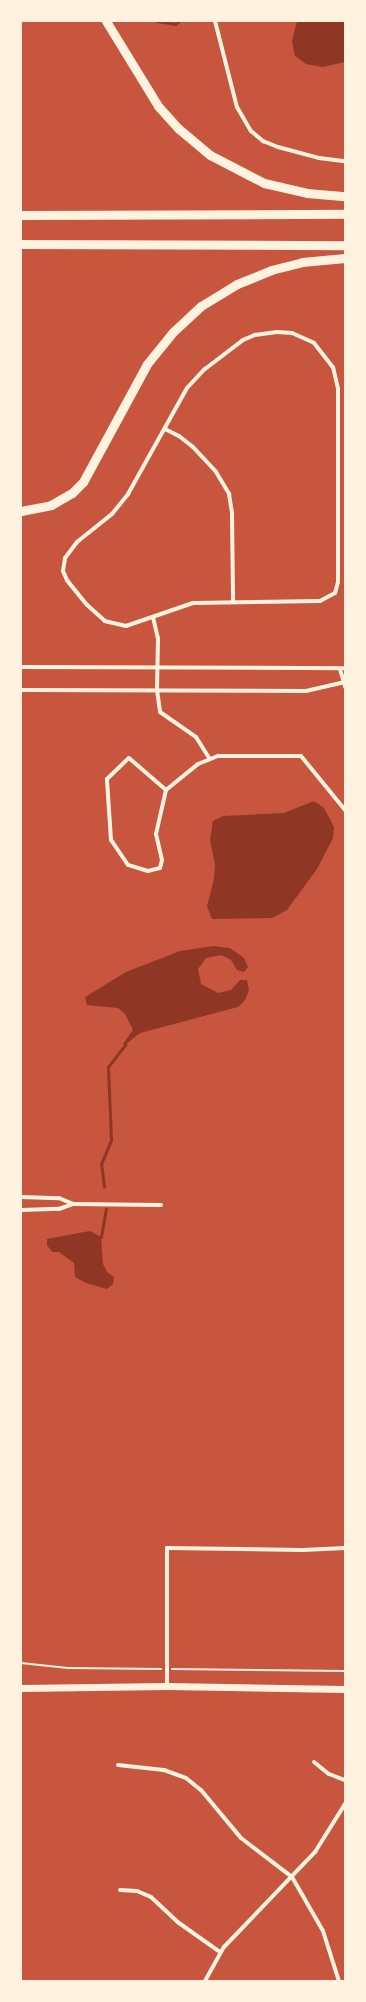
<!DOCTYPE html>
<html>
<head>
<meta charset="utf-8">
<style>
	body { margin:0 }
	#map { position:relative; width:366px; height:2002px; overflow:hidden; background:#c8553d; font-family:"Nunito Sans",sans-serif }
	div>[style] { position:absolute }
	.water>* { inset:0; background:#8f3625 }
	.stream>* { height:2.5px; margin:-1.25px; padding:0 1.25px; transform-origin:1.25px; border-radius:1.25px; background:#8f3625 }
	.path>* { height:1.5px; margin:-0.75px; padding:0 0.75px; transform-origin:0.75px; border-radius:0.75px; background:#fff3e0 }
	.minor>* { height:4px; margin:-2px; padding:0 2px; transform-origin:2px; border-radius:2px; background:#fff3e0 }
	.secondary>* { height:7px; margin:-3.5px; padding:0 3.5px; transform-origin:3.5px; border-radius:3.5px; background:#fff3e0 }
	.motorway>* { height:9px; margin:-4.5px; padding:0 4.5px; transform-origin:4.5px; border-radius:4.5px; background:#fff3e0 }
	span { translate:-50% -50%; white-space:nowrap; text-align:center; line-height:1.15; -webkit-text-stroke:3px #fff3e0; paint-order:stroke }
	.frame { position:absolute; inset:0; border:22px solid #fff3e0; pointer-events:none }
</style>
</head>
<body>
<div id="map">
	<div class="water">
		<i style="clip-path:polygon(297px 21px,345px 21px,345px 62px,323px 67px,306px 64px,295px 56px,292px 41px)"></i>
		<i style="clip-path:polygon(314px 801px,324px 808px,334px 827px,333px 838px,317px 869px,287px 910px,272px 918px,212px 919px,207px 906px,214px 879px,215px 864px,210px 840px,213px 821px,223px 816px,284px 813px)"></i>
		<i style="clip-path:polygon(213px 946px,230px 948px,244px 958px,248px 967px,244px 972px,237px 970px,231px 960px,221px 955px,206px 958px,198px 969px,201px 984px,218px 993px,231px 990px,240px 980px,247px 980px,249px 990px,245px 1000px,238px 1007px,140px 1033px,125px 1045px,123px 1044px,133px 1030px,125px 1014px,118px 1008px,87px 1005px,85px 997px,126px 972px,180px 951px)"></i>
		<i style="clip-path:polygon(90px 1231px,101px 1237px,103px 1264px,107px 1272px,114px 1277px,113px 1284px,107px 1289px,86px 1283px,75px 1277px,74px 1263px,59px 1252px,52px 1252px,47px 1245px,47px 1239px)"></i>
	</div>
	<div class="stream">
		<i style="left:157px;top:21px;width:18px;rotate:9deg"></i>
		<i style="left:175px;top:24px;width:5px;rotate:-37deg"></i>
		<i style="left:104px;top:1187px;width:23px;rotate:-97deg"></i>
		<i style="left:101px;top:1164px;width:26px;rotate:-67deg"></i>
		<i style="left:111px;top:1140px;width:73px;rotate:-92.4deg"></i>
		<i style="left:108px;top:1067px;width:28px;rotate:-52deg"></i>
		<i style="left:101px;top:1237px;width:28px;rotate:-80deg"></i>
	</div>
	<div class="path">
		<i style="left:21px;top:1663px;width:47px;rotate:6.1deg"></i>
		<i style="left:68px;top:1668px;width:93px;rotate:0.6deg"></i>
		<i style="left:172px;top:1669px;width:173px;rotate:0.7deg"></i>
	</div>
	<div class="minor">
		<i style="left:215px;top:21px;width:89px;rotate:75.7deg"></i>
		<i style="left:237px;top:107px;width:28px;rotate:60deg"></i>
		<i style="left:251px;top:131px;width:16px;rotate:40deg"></i>
		<i style="left:263px;top:141px;width:16px;rotate:22deg"></i>
		<i style="left:278px;top:147px;width:42px;rotate:15deg"></i>
		<i style="left:319px;top:158px;width:26px;rotate:7deg"></i>
		<i style="left:277px;top:332px;width:15px;rotate:4deg"></i>
		<i style="left:292px;top:333px;width:24px;rotate:24deg"></i>
		<i style="left:314px;top:343px;width:31px;rotate:52deg"></i>
		<i style="left:333px;top:367px;width:23px;rotate:77deg"></i>
		<i style="left:338px;top:389px;width:193px;rotate:90deg"></i>
		<i style="left:338px;top:582px;width:11px;rotate:105deg"></i>
		<i style="left:335px;top:593px;width:17px;rotate:152deg"></i>
		<i style="left:320px;top:601px;width:127px;rotate:179.1deg"></i>
		<i style="left:193px;top:603px;width:71px;rotate:161.1deg"></i>
		<i style="left:126px;top:626px;width:22px;rotate:-167deg"></i>
		<i style="left:105px;top:621px;width:24px;rotate:-138deg"></i>
		<i style="left:87px;top:605px;width:32px;rotate:-129deg"></i>
		<i style="left:67px;top:580px;width:10px;rotate:-114deg"></i>
		<i style="left:63px;top:571px;width:13px;rotate:-81deg"></i>
		<i style="left:65px;top:558px;width:20px;rotate:-53deg"></i>
		<i style="left:77px;top:542px;width:45px;rotate:-38.7deg"></i>
		<i style="left:112px;top:514px;width:26px;rotate:-51deg"></i>
		<i style="left:128px;top:494px;width:121px;rotate:-60.9deg"></i>
		<i style="left:187px;top:388px;width:26px;rotate:-47deg"></i>
		<i style="left:205px;top:369px;width:48px;rotate:-37.3deg"></i>
		<i style="left:243px;top:340px;width:13px;rotate:-23deg"></i>
		<i style="left:255px;top:335px;width:22px;rotate:-8deg"></i>
		<i style="left:165px;top:429px;width:16px;rotate:27deg"></i>
		<i style="left:179px;top:436px;width:18px;rotate:38deg"></i>
		<i style="left:193px;top:447px;width:34px;rotate:47deg"></i>
		<i style="left:216px;top:472px;width:26px;rotate:59deg"></i>
		<i style="left:229px;top:494px;width:20px;rotate:81deg"></i>
		<i style="left:232px;top:514px;width:88px;rotate:89.3deg"></i>
		<i style="left:153px;top:617px;width:22px;rotate:77deg"></i>
		<i style="left:158px;top:638px;width:52px;rotate:91.1deg"></i>
		<i style="left:157px;top:690px;width:22px;rotate:82deg"></i>
		<i style="left:160px;top:712px;width:44px;rotate:34.8deg"></i>
		<i style="left:196px;top:737px;width:26px;rotate:58deg"></i>
		<i style="left:21px;top:667px;width:324px;rotate:0.2deg"></i>
		<i style="left:340px;top:669px;width:19px;rotate:74deg"></i>
		<i style="left:21px;top:690px;width:285px;rotate:0.2deg"></i>
		<i style="left:306px;top:691px;width:40px;rotate:-13deg"></i>
		<i style="left:129px;top:758px;width:49px;rotate:40.9deg"></i>
		<i style="left:166px;top:790px;width:45px;rotate:102.8deg"></i>
		<i style="left:156px;top:834px;width:27px;rotate:77deg"></i>
		<i style="left:162px;top:860px;width:8px;rotate:104deg"></i>
		<i style="left:160px;top:868px;width:12px;rotate:166deg"></i>
		<i style="left:148px;top:871px;width:21px;rotate:-163deg"></i>
		<i style="left:128px;top:865px;width:30px;rotate:-124deg"></i>
		<i style="left:111px;top:840px;width:61px;rotate:-93.8deg"></i>
		<i style="left:107px;top:779px;width:30px;rotate:-44deg"></i>
		<i style="left:166px;top:790px;width:41px;rotate:-39.1deg"></i>
		<i style="left:198px;top:764px;width:22px;rotate:-22deg"></i>
		<i style="left:218px;top:756px;width:83px"></i>
		<i style="left:301px;top:756px;width:70px;rotate:50.8deg"></i>
		<i style="left:21px;top:1197px;width:38px;rotate:2deg"></i>
		<i style="left:59px;top:1198px;width:15px;rotate:23deg"></i>
		<i style="left:21px;top:1210px;width:38px;rotate:-2deg"></i>
		<i style="left:59px;top:1209px;width:15px;rotate:-20deg"></i>
		<i style="left:73px;top:1204px;width:88px;rotate:0.7deg"></i>
		<i style="left:167px;top:1686px;width:138px;rotate:-90deg"></i>
		<i style="left:167px;top:1548px;width:136px;rotate:0.8deg"></i>
		<i style="left:303px;top:1550px;width:42px;rotate:-2.7deg"></i>
		<i style="left:314px;top:1762px;width:19px;rotate:39deg"></i>
		<i style="left:329px;top:1774px;width:17px;rotate:21deg"></i>
		<i style="left:118px;top:1765px;width:46px;rotate:6.2deg"></i>
		<i style="left:164px;top:1770px;width:23px;rotate:20deg"></i>
		<i style="left:186px;top:1778px;width:19px;rotate:39deg"></i>
		<i style="left:201px;top:1790px;width:62px;rotate:50.2deg"></i>
		<i style="left:241px;top:1838px;width:64px;rotate:37.4deg"></i>
		<i style="left:292px;top:1877px;width:62px;rotate:60.1deg"></i>
		<i style="left:323px;top:1931px;width:52px;rotate:72.3deg"></i>
		<i style="left:120px;top:1890px;width:17px;rotate:3deg"></i>
		<i style="left:137px;top:1891px;width:15px;rotate:23deg"></i>
		<i style="left:151px;top:1897px;width:38px;rotate:43deg"></i>
		<i style="left:179px;top:1923px;width:50px;rotate:35.3deg"></i>
		<i style="left:205px;top:1981px;width:39px;rotate:-61deg"></i>
		<i style="left:224px;top:1947px;width:132px;rotate:-46.2deg"></i>
		<i style="left:315px;top:1852px;width:57px;rotate:-58deg"></i>
	</div>
	<div class="secondary">
		<i style="left:21px;top:1688px;width:146px;rotate:-0.8deg"></i>
		<i style="left:167px;top:1686px;width:178px;rotate:1deg"></i>
	</div>
	<div class="motorway">
		<i style="left:106px;top:21px;width:100px;rotate:58.5deg"></i>
		<i style="left:158px;top:106px;width:31px;rotate:48deg"></i>
		<i style="left:179px;top:129px;width:40px;rotate:40deg"></i>
		<i style="left:210px;top:155px;width:61px;rotate:27.4deg"></i>
		<i style="left:264px;top:183px;width:44px;rotate:13.1deg"></i>
		<i style="left:307px;top:193px;width:38px;rotate:5deg"></i>
		<i style="left:21px;top:215px;width:324px;rotate:-0.2deg"></i>
		<i style="left:21px;top:244px;width:324px;rotate:0.2deg"></i>
		<i style="left:21px;top:511px;width:31px;rotate:-11deg"></i>
		<i style="left:51px;top:505px;width:24px;rotate:-30deg"></i>
		<i style="left:72px;top:493px;width:16px;rotate:-45deg"></i>
		<i style="left:83px;top:482px;width:134px;rotate:-61.5deg"></i>
		<i style="left:147px;top:364px;width:41px;rotate:-50.9deg"></i>
		<i style="left:173px;top:332px;width:38px;rotate:-43deg"></i>
		<i style="left:201px;top:306px;width:42px;rotate:-31.4deg"></i>
		<i style="left:237px;top:284px;width:37px;rotate:-22deg"></i>
		<i style="left:271px;top:270px;width:32px;rotate:-14deg"></i>
		<i style="left:302px;top:262px;width:43px;rotate:-5.3deg"></i>
	</div>
	<div class="frame"></div>
</div>
</body>
</html>
